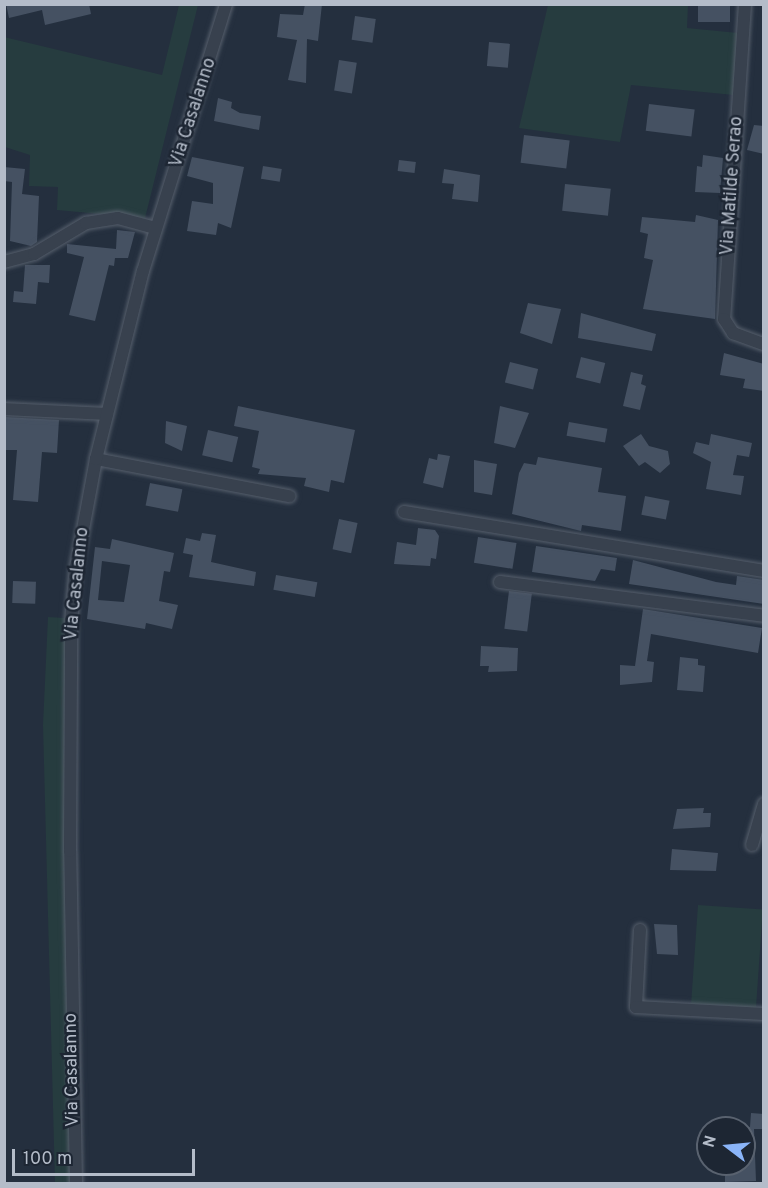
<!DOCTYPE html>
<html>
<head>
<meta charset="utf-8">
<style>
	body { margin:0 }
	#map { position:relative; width:768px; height:1188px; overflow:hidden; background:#242f3e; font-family:Overpass,sans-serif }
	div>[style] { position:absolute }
	.green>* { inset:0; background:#263c3f; transform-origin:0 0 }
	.building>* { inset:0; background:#455162; transform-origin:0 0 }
	.roads { filter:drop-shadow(0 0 2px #565f6c) drop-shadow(0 0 2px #565f6c) }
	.minor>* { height:12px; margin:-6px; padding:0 6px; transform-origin:6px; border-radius:6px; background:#38414e }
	span { translate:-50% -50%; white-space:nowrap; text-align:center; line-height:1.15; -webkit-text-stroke:5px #1d2633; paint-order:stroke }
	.street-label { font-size:18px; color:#b4bcc9 }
	.frame { position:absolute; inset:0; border:6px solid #b4bcc9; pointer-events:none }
	.north { position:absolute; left:696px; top:1116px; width:60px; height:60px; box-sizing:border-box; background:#1d2633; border:2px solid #59626f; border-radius:50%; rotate:286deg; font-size:16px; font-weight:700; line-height:24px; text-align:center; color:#b4bcc9 }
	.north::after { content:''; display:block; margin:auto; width:21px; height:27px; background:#8ab4f8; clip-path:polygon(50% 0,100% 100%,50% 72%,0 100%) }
	.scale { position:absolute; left:12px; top:1149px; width:183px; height:27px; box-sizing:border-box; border:3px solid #b4bcc9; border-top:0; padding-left:8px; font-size:18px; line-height:21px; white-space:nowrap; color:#b4bcc9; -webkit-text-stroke:4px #1d2633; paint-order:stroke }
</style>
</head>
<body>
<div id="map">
	<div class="green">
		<i style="clip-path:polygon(179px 5px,198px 5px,145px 218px,57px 210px,58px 187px,29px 186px,30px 155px,5px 147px,4px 37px,162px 75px)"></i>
		<i style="clip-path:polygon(548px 5px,688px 5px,687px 28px,738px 33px,734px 95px,631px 85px,620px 142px,519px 128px)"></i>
		<i style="clip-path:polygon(48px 617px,65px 618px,70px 1184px,55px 1183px,43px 725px)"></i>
		<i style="left:698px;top:905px;width:65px;height:102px;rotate:4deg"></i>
	</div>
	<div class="building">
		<i style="clip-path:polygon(6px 4px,89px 4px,91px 14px,45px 25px,42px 10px,9px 18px)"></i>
		<i style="clip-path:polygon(305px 4px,322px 4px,318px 41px,307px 39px,306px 83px,288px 80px,297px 40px,277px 37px,280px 14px,303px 15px)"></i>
		<i style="left:698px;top:4px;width:32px;height:18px"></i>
		<i style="left:355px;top:16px;width:21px;height:24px;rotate:8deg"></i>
		<i style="left:489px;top:42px;width:21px;height:24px;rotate:5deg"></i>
		<i style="left:339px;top:60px;width:18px;height:31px;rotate:9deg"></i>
		<i style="clip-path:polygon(218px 98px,232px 102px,231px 108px,240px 113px,261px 116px,259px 130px,214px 121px)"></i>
		<i style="left:649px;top:104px;width:46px;height:27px;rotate:7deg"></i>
		<i style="clip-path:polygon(754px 125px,764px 126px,764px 154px,747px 150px)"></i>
		<i style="left:524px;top:135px;width:46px;height:28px;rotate:7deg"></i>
		<i style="clip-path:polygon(703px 155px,723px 158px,720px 193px,695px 192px,697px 166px,702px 167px)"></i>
		<i style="clip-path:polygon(192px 157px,244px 167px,231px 228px,218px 223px,216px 235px,187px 231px,192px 201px,213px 204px,213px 183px,187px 176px)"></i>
		<i style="left:399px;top:160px;width:17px;height:11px;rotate:7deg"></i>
		<i style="left:263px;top:166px;width:19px;height:13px;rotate:9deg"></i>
		<i style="clip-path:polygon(4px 167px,25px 169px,22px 194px,39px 196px,37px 242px,31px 246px,10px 241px,12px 182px,4px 181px)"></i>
		<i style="clip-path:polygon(444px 169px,480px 175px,478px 202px,452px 199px,454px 184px,442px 183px)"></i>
		<i style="left:565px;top:184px;width:46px;height:27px;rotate:6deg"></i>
		<i style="clip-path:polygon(696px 215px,718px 220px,715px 319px,643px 309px,653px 260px,644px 258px,648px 234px,640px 232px,642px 217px,695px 222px)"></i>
		<i style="clip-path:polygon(117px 230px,135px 232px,128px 258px,115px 258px,114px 266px,109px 265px,95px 321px,69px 315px,84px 257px,67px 253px,67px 244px,116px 249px)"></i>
		<i style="clip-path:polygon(25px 265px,50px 265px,49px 283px,38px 282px,36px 304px,13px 302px,14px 291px,23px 292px)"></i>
		<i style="clip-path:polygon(528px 303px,561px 309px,552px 344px,520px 333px)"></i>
		<i style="clip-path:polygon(581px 313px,656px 334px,652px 351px,578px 338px)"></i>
		<i style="clip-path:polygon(724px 353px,764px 364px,764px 391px,743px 388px,745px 379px,720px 375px)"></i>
		<i style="left:581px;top:357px;width:25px;height:21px;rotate:14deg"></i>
		<i style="left:510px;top:362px;width:29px;height:21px;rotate:14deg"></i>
		<i style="clip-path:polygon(631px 372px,643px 375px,641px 384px,646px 386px,640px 410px,623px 406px)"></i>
		<i style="clip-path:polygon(238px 406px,355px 430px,344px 483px,331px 480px,329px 492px,304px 486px,306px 478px,258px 474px,260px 469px,252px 467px,259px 431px,234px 426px)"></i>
		<i style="clip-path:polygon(500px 406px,529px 413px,515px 448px,494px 443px)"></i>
		<i style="clip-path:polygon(4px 417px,59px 420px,57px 453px,42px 452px,38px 502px,13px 500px,17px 450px,4px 450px)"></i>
		<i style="clip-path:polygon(166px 421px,187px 426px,182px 451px,165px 443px)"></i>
		<i style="left:569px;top:422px;width:39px;height:14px;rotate:10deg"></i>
		<i style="left:208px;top:430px;width:31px;height:26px;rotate:13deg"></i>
		<i style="clip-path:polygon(641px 434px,649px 446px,668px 451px,670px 464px,660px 473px,645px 462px,639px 466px,623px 446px)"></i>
		<i style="clip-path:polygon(711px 434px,752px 443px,749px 457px,737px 455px,733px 475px,744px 476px,741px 495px,706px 489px,711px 462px,693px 453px,696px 442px,709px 445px)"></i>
		<i style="clip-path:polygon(438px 454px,450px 456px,443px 488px,423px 483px,429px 458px,437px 460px)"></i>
		<i style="clip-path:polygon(538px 457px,602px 468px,598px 492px,626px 496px,621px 531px,582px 525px,581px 531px,512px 514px,519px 473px,524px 463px,536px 465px)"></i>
		<i style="clip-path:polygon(474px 460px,497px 464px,492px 495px,474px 492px)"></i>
		<i style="left:150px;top:483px;width:33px;height:23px;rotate:11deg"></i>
		<i style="left:645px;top:496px;width:25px;height:19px;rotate:11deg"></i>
		<i style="left:339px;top:519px;width:19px;height:31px;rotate:12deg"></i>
		<i style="clip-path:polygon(418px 528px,435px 530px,439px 536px,436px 559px,431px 558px,430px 566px,394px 564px,397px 542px,416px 545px)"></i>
		<i style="clip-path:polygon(202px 533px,216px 535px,211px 562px,256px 572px,254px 586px,189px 577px,193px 555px,183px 553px,186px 538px,200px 541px)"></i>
		<i style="left:478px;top:537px;width:39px;height:26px;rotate:9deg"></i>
		<i style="clip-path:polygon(evenodd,112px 539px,174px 553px,170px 572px,164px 571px,159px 601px,178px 605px,172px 629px,146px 623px,145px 629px,87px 619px,95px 547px,110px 549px,112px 539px,102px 561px,130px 565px,124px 602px,98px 600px,102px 561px)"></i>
		<i style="clip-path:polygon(536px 546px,617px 558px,615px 571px,601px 569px,595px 581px,532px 572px)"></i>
		<i style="clip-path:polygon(633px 560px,716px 582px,736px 585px,737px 576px,764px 580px,764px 604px,629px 584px)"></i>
		<i style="left:276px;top:575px;width:42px;height:15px;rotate:10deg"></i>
		<i style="left:13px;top:581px;width:23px;height:22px;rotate:2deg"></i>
		<i style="left:509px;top:591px;width:23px;height:38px;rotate:7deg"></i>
		<i style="clip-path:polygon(643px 609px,762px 628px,758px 653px,651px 634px,647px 661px,654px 662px,652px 682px,620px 685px,620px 665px,635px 666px)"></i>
		<i style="clip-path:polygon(481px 646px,518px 648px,517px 671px,488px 672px,489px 666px,480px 666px)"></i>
		<i style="clip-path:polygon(680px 657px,698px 659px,698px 665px,705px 666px,703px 692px,677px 690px)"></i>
		<i style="clip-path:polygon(704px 808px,703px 813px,711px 813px,710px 827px,673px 829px,677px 809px)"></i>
		<i style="clip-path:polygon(672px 849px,718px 853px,716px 871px,670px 870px)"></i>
		<i style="clip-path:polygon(654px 924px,677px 925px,678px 955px,657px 954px)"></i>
		<i style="clip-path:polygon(751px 1113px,764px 1114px,764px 1129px,754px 1129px,756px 1181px,725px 1182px,725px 1164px,744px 1164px,744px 1127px,750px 1127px)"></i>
	</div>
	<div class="roads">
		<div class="minor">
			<i style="left:745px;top:4px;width:316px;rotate:93.8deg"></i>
			<i style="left:724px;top:319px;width:17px;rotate:57deg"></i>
			<i style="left:733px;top:333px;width:33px;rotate:20deg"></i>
			<i style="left:4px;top:262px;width:31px;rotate:-15deg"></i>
			<i style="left:34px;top:254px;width:61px;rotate:-30.8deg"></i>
			<i style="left:86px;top:223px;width:32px;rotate:-9deg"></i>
			<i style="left:118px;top:218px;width:39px;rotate:15deg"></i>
			<i style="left:4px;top:409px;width:103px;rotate:2.8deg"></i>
			<i style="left:96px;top:459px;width:197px;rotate:10.9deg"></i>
			<i style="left:404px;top:512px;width:365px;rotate:9.3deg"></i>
			<i style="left:500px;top:582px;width:266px;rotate:7.3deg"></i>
			<i style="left:752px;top:845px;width:43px;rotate:-73.7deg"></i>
			<i style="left:640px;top:930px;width:77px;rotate:93deg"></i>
			<i style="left:636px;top:1007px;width:128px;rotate:3.1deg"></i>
			<i style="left:76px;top:1184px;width:333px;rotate:-91deg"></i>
			<i style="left:70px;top:851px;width:229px;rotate:-89.7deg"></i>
			<i style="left:71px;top:622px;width:55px;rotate:-84.8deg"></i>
			<i style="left:76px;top:567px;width:110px;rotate:-79.5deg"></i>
			<i style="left:96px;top:459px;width:194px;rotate:-76deg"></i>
			<i style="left:143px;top:271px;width:280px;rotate:-72.7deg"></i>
		</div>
	</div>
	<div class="street-label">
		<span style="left:194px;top:113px;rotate:-72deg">Via Casalanno</span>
		<span style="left:733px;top:186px;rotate:-86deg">Via Matilde Serao</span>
		<span style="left:78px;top:584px;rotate:-84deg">Via Casalanno</span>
		<span style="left:73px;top:1070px;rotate:-91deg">Via Casalanno</span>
	</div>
	<div class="frame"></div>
	<div class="north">N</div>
	<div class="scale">100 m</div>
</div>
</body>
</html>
